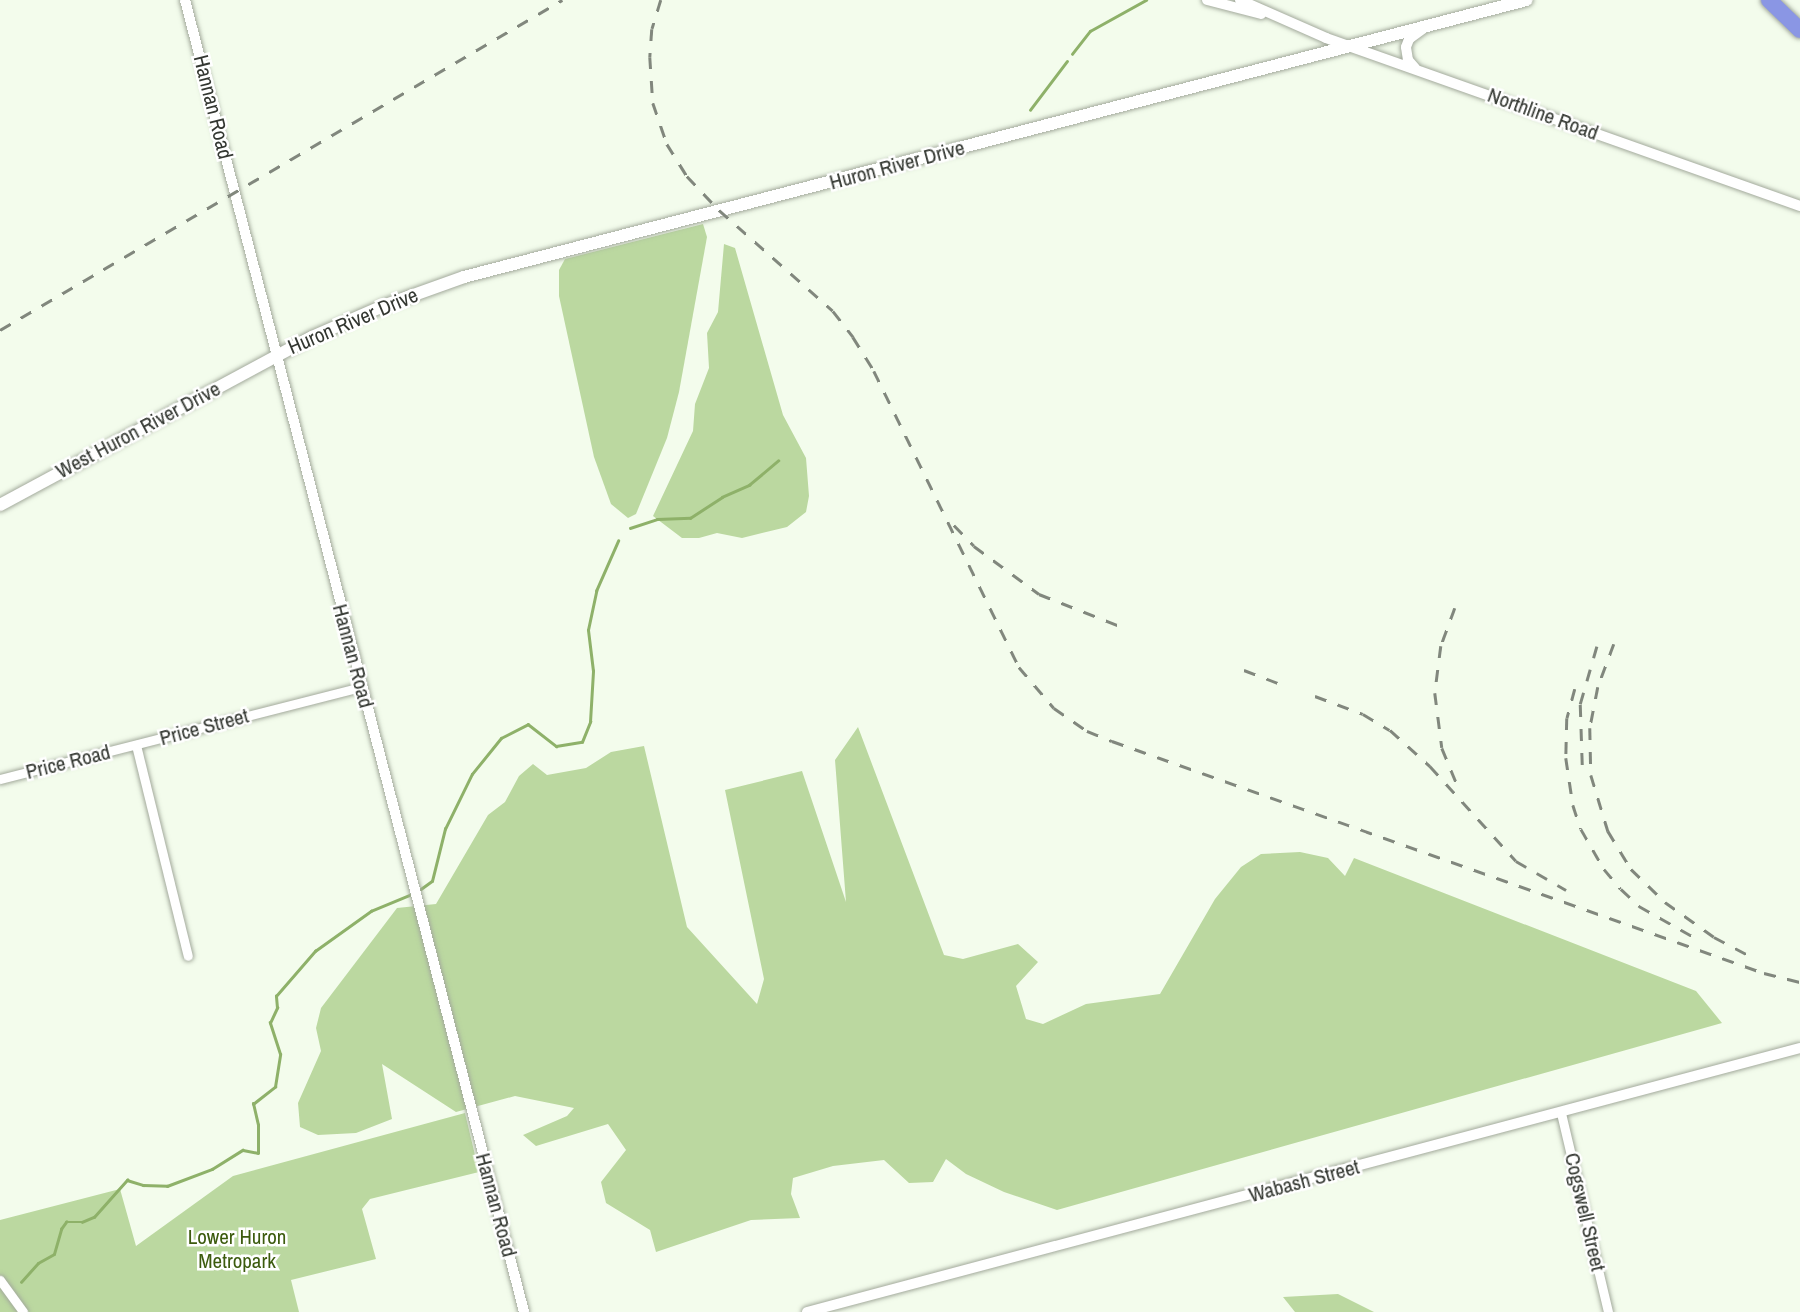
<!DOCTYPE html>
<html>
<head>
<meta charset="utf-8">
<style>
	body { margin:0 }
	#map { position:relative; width:1800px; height:1312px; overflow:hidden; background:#f3fcec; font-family:"Archivo Narrow",sans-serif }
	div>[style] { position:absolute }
	.green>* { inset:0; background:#bbd8a0 }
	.stream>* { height:2.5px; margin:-1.25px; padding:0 1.25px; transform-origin:1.25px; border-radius:1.25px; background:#8eb169 }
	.roads { filter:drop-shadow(0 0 2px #a3aa9c) drop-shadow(0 0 2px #a3aa9c) }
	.minor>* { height:9px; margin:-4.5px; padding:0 4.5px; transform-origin:4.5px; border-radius:4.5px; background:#fff }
	.tertiary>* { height:10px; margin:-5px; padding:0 5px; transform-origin:5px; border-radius:5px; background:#fff }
	.secondary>* { height:12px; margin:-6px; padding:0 6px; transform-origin:6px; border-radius:6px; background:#fff }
	.motorway>* { height:16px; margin:-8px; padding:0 8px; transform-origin:8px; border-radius:8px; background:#8a96e4 }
	.rail>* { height:2.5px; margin-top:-1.25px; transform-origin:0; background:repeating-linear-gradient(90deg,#81877d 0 12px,transparent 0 24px) }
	span { translate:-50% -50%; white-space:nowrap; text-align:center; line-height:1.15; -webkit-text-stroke:5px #fff; paint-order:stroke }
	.street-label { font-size:21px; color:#333731 }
	.park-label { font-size:21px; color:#3c5b0e }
</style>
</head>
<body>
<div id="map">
	<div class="green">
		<i style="clip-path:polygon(703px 224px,707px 237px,679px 392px,667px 438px,636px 514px,628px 518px,611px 504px,594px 457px,559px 296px,559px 270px,565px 259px)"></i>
		<i style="clip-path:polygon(724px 244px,735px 248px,783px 415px,806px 458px,809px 496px,806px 512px,787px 527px,742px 538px,717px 533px,699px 538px,682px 538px,653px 516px,693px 431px,695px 404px,709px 368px,707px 333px,718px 312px)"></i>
		<i style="clip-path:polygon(858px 727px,944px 955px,963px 959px,1018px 944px,1038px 962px,1016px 986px,1026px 1019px,1043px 1024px,1086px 1004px,1160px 994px,1215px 899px,1241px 867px,1261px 854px,1300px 852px,1328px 858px,1345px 876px,1354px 858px,1696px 991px,1722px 1023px,1057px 1210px,1004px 1192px,966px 1174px,946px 1159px,933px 1182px,909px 1183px,884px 1160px,833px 1166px,793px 1178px,791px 1194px,800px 1218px,751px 1220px,656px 1252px,650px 1230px,606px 1203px,601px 1182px,626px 1150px,608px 1124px,536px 1146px,523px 1135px,567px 1116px,574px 1108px,515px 1096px,456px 1112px,382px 1064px,392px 1119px,356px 1133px,318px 1135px,300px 1127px,298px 1103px,321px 1051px,316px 1028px,321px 1008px,397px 908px,436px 904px,488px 815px,505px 802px,519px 776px,533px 764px,547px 775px,586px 768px,611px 752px,644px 746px,687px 927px,757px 1004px,764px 979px,725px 790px,802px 771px,846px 902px,835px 760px)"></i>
		<i style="clip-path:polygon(465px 1113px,479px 1172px,370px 1199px,362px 1209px,376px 1259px,291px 1280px,299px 1312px,0 1312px,0 1220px,120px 1189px,136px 1246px,233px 1176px)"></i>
		<i style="clip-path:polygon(1338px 1294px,1374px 1312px,1295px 1312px,1283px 1297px)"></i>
	</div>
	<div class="stream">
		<i style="left:1072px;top:54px;width:29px;rotate:-52deg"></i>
		<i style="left:1090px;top:31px;width:64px;rotate:-29deg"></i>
		<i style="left:1030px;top:110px;width:61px;rotate:-52.9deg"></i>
		<i style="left:630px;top:528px;width:28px;rotate:-18deg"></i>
		<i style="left:657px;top:519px;width:33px;rotate:-2deg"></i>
		<i style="left:690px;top:518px;width:38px;rotate:-33deg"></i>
		<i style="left:722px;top:497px;width:30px;rotate:-24deg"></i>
		<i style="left:749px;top:485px;width:38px;rotate:-40deg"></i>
		<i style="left:418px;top:891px;width:17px;rotate:-36deg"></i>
		<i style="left:432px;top:881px;width:54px;rotate:-76deg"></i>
		<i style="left:445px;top:829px;width:61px;rotate:-63.9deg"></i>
		<i style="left:472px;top:774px;width:46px;rotate:-51.1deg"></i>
		<i style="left:501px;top:738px;width:30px;rotate:-27deg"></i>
		<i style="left:528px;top:724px;width:36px;rotate:38deg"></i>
		<i style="left:556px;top:746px;width:26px;rotate:-9deg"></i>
		<i style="left:582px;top:742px;width:22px;rotate:-68deg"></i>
		<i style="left:590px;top:722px;width:51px;rotate:-86.6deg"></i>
		<i style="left:593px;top:671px;width:41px;rotate:-97deg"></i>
		<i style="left:588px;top:630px;width:40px;rotate:-78deg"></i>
		<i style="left:596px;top:591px;width:55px;rotate:-66.3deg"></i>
		<i style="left:21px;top:1282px;width:25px;rotate:-48deg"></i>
		<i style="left:38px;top:1263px;width:18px;rotate:-29deg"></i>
		<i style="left:54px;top:1254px;width:26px;rotate:-74deg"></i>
		<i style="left:61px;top:1229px;width:9px;rotate:-54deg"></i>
		<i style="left:66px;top:1222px;width:16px"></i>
		<i style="left:82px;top:1222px;width:13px;rotate:-23deg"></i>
		<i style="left:94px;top:1217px;width:50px;rotate:-48.3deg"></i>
		<i style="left:127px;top:1180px;width:17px;rotate:17deg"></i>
		<i style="left:143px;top:1185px;width:24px;rotate:2deg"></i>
		<i style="left:167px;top:1186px;width:48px;rotate:-20.7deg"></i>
		<i style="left:212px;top:1169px;width:36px;rotate:-32deg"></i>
		<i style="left:243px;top:1150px;width:15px;rotate:11deg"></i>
		<i style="left:258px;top:1153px;width:28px;rotate:-90deg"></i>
		<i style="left:258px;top:1125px;width:22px;rotate:-103deg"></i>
		<i style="left:253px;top:1104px;width:28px;rotate:-38deg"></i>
		<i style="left:275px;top:1087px;width:33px;rotate:-81deg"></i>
		<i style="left:280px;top:1054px;width:33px;rotate:-108deg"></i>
		<i style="left:270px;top:1023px;width:17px;rotate:-65deg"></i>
		<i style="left:277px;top:1008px;width:12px;rotate:-95deg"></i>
		<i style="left:276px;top:996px;width:60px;rotate:-49.1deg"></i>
		<i style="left:315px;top:951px;width:69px;rotate:-35.5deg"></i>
		<i style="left:371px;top:911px;width:44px;rotate:-22.5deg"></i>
	</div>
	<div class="roads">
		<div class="minor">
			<i style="left:136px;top:745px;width:217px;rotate:76.2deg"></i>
			<i style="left:0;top:779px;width:374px;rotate:-14.3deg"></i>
			<i style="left:1561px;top:1113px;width:204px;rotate:76.7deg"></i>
			<i style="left:0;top:1280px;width:39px;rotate:54deg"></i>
		</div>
		<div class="tertiary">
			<i style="left:185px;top:0;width:1355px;rotate:75.51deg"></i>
			<i style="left:1207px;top:0;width:56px;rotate:14.5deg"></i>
			<i style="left:1240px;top:0;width:94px;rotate:23.8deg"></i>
			<i style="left:1326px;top:38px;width:503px;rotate:19.52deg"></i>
			<i style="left:1415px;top:68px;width:11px;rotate:-131deg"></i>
			<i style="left:1408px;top:60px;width:13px;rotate:-99deg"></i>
			<i style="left:1406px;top:47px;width:9px;rotate:-69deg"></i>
			<i style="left:1409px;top:39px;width:17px;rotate:-36deg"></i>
			<i style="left:807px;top:1312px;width:1027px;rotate:-14.89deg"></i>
		</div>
		<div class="secondary">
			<i style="left:0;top:505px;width:354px;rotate:-28.3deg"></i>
			<i style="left:312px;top:337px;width:77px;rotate:-23.6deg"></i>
			<i style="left:383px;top:306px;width:86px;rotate:-19.7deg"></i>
			<i style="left:464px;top:277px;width:1098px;rotate:-14.61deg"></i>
		</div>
		<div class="motorway">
			<i style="left:1769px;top:0;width:43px;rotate:44.1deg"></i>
		</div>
	</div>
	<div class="rail">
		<i style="left:661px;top:0;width:30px;rotate:107deg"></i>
		<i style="left:652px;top:29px;width:28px;rotate:94deg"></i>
		<i style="left:650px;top:57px;width:46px;rotate:86.3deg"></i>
		<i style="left:653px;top:103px;width:43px;rotate:71.1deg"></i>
		<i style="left:667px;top:144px;width:38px;rotate:58deg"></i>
		<i style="left:687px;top:176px;width:47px;rotate:46.7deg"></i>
		<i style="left:719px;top:210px;width:152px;rotate:41.5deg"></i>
		<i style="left:833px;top:311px;width:33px;rotate:52deg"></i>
		<i style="left:853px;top:337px;width:40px;rotate:58deg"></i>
		<i style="left:874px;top:371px;width:330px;rotate:63.9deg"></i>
		<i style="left:1019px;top:667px;width:54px;rotate:49.5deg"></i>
		<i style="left:1054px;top:708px;width:40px;rotate:34.9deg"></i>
		<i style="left:1087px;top:731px;width:27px;rotate:22deg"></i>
		<i style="left:1112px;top:741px;width:692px;rotate:19.59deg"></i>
		<i style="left:1764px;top:973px;width:37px;rotate:14deg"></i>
		<i style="left:0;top:330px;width:652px;rotate:-30.42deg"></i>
		<i style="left:954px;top:525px;width:29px;rotate:46deg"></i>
		<i style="left:974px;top:546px;width:81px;rotate:36.4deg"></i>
		<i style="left:1039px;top:594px;width:92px;rotate:21.6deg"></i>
		<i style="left:1455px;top:608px;width:40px;rotate:110.2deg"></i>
		<i style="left:1441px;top:646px;width:47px;rotate:97.3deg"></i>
		<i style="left:1435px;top:693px;width:55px;rotate:82.7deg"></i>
		<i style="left:1442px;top:748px;width:44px;rotate:67.5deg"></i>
		<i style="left:1614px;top:644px;width:46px;rotate:110.4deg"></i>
		<i style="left:1598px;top:687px;width:42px;rotate:101deg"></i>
		<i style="left:1590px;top:728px;width:47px;rotate:88.8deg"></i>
		<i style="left:1591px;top:775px;width:59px;rotate:73.1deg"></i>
		<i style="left:1608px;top:831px;width:44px;rotate:58.8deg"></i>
		<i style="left:1631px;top:869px;width:47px;rotate:44.1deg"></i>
		<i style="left:1665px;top:902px;width:60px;rotate:35.5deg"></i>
		<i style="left:1714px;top:937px;width:43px;rotate:27.8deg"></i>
		<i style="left:1244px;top:670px;width:36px;rotate:21deg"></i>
		<i style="left:1575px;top:689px;width:30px;rotate:105deg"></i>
		<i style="left:1567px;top:718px;width:40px;rotate:91.4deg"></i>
		<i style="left:1566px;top:758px;width:48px;rotate:81.5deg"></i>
		<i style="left:1573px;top:805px;width:25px;rotate:72deg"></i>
		<i style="left:1581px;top:829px;width:46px;rotate:60.1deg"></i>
		<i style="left:1604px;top:869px;width:26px;rotate:50deg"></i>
		<i style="left:1621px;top:889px;width:25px;rotate:43deg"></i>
		<i style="left:1639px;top:906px;width:61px;rotate:29.5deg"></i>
		<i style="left:1315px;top:696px;width:51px;rotate:20.6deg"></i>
		<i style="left:1363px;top:714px;width:31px;rotate:31deg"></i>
		<i style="left:1390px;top:730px;width:54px;rotate:42deg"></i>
		<i style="left:1430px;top:766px;width:128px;rotate:47.8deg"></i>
		<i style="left:1516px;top:861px;width:58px;rotate:30.1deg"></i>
		<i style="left:1582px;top:765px;width:61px;rotate:-91.9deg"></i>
		<i style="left:1580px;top:704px;width:69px;rotate:-73.9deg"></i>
	</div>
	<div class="street-label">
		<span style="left:213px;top:107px;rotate:76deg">Hannan Road</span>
		<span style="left:1543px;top:114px;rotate:20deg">Northline Road</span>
		<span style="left:897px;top:165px;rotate:-15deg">Huron River Drive</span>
		<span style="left:353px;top:321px;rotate:-23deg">Huron River Drive</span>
		<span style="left:138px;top:430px;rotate:-28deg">West Huron River Drive</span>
		<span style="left:353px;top:656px;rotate:75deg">Hannan Road</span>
		<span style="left:204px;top:727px;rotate:-15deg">Price Street</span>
		<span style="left:68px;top:762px;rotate:-14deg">Price Road</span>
		<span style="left:1304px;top:1181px;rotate:-15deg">Wabash Street</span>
		<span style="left:496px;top:1205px;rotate:75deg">Hannan Road</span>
		<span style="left:1585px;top:1212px;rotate:77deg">Cogswell Street</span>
	</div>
	<div class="park-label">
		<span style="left:237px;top:1249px">Lower Huron<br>Metropark</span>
	</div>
</div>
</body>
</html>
